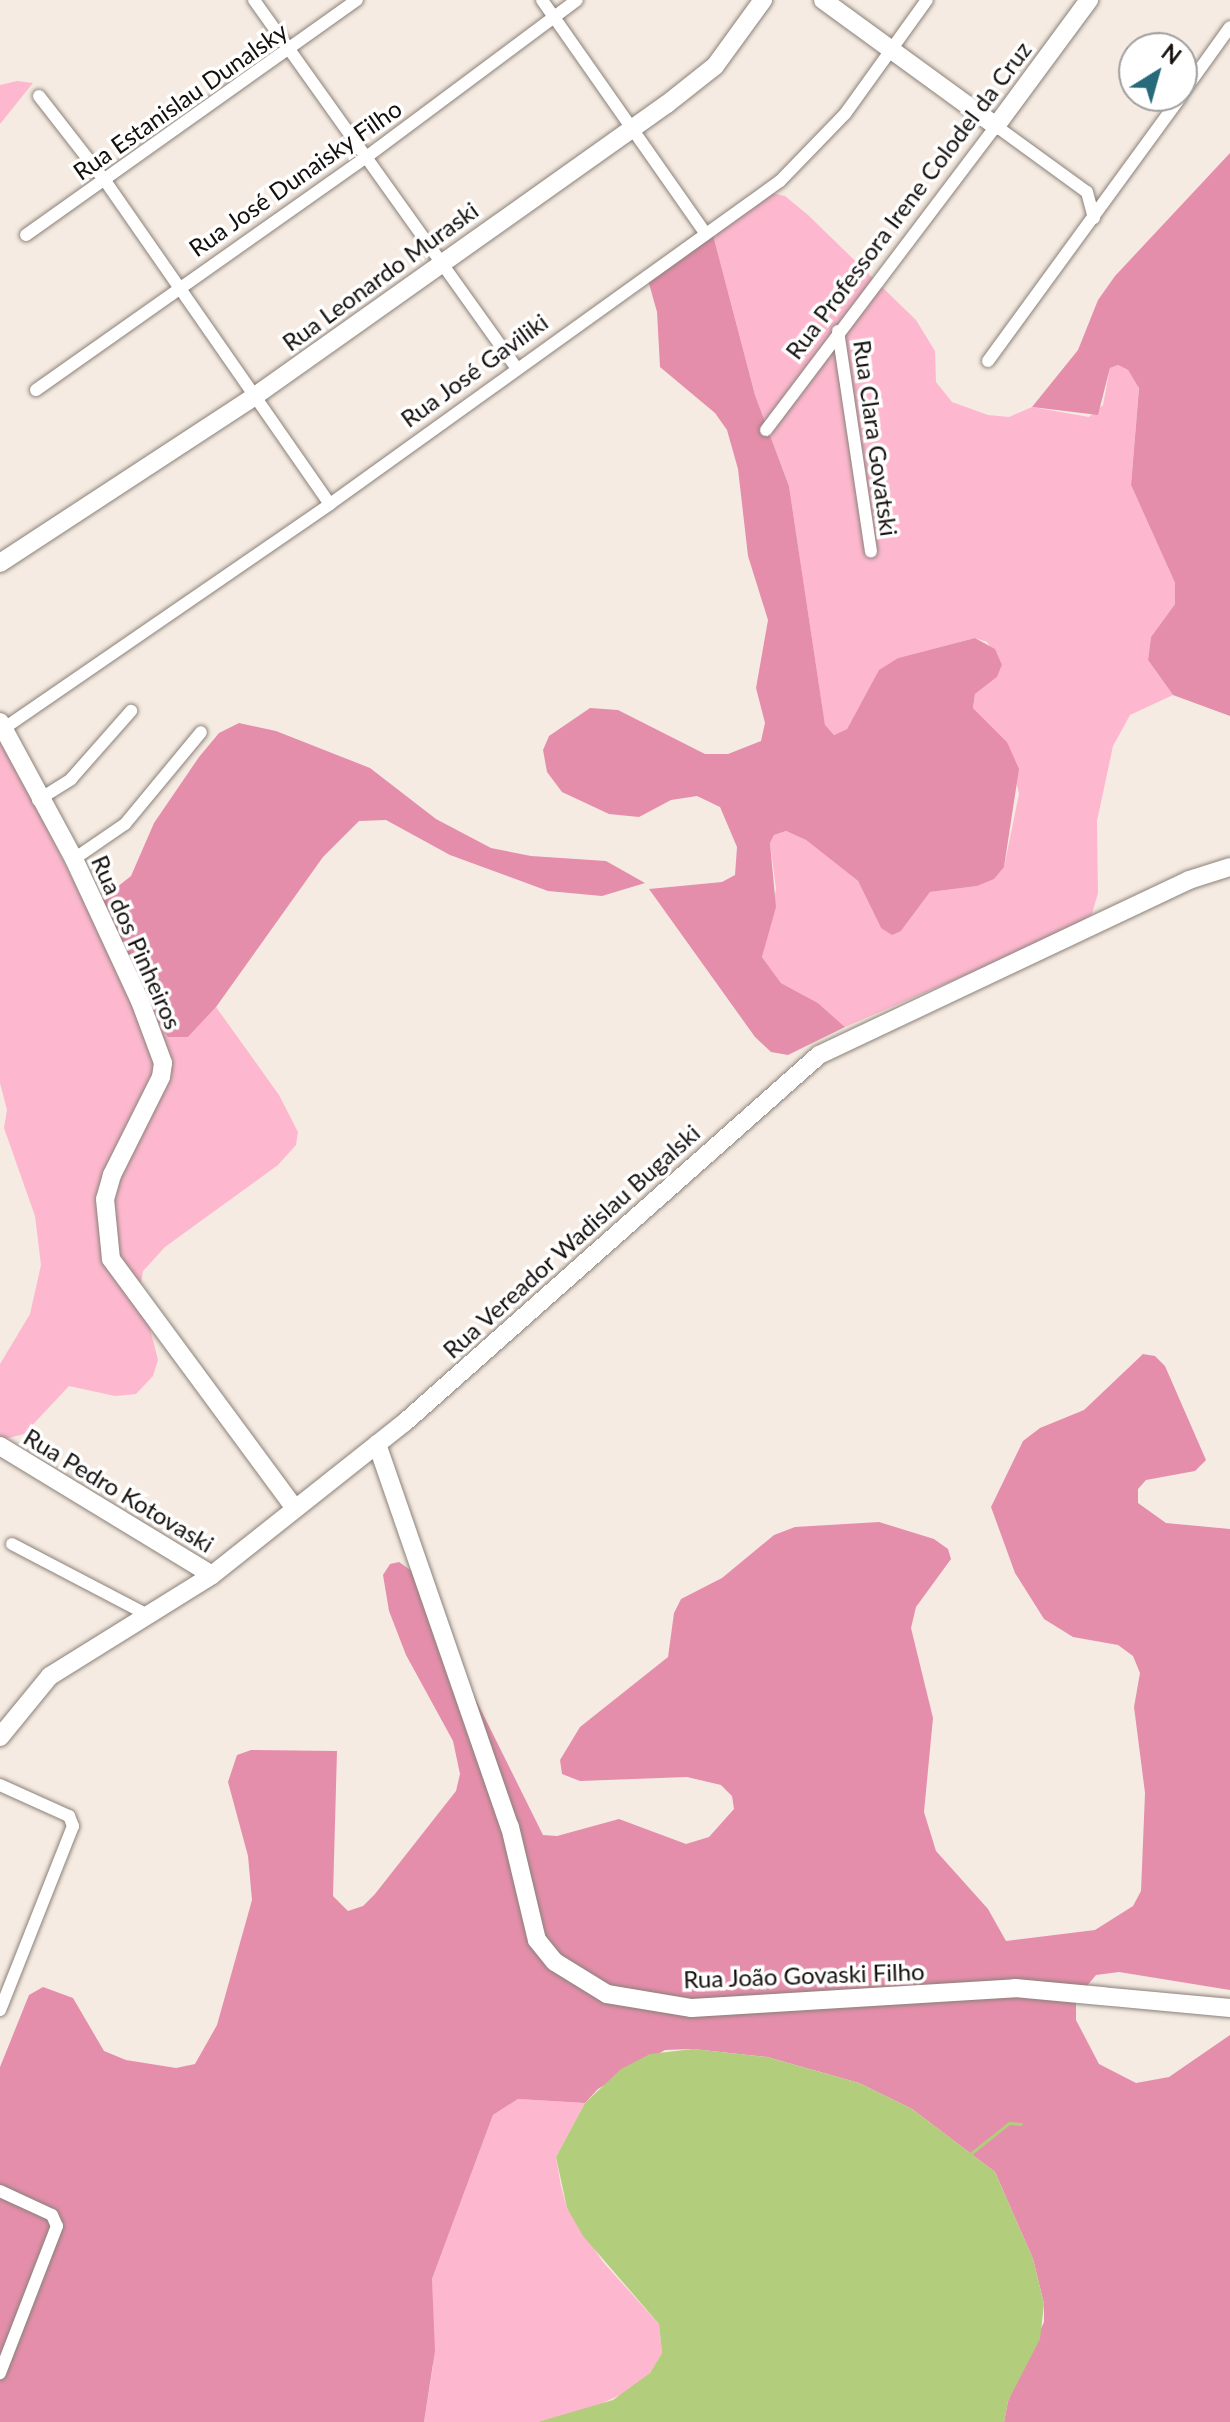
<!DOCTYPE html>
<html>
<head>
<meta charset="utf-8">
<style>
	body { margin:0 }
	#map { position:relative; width:1230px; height:2422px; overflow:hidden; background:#f6ebe2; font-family:Lato,sans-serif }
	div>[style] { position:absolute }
	.green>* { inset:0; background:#fdb8cf }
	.forest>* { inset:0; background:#e58eac }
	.water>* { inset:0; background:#b2cd7c }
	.stream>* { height:3px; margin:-1.5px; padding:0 1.5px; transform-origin:1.5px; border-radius:1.5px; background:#b2cd7c }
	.roads { filter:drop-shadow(0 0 2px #8a8179) drop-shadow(0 0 2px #8a8179) }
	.street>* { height:12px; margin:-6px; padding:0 6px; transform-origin:6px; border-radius:6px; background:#fff }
	.secondary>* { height:18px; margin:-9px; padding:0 9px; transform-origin:9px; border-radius:9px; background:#fff }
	span { translate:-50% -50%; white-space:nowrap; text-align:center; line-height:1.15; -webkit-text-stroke:7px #fff; paint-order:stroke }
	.street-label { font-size:24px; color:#130f0d }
	.north { position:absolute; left:1118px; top:32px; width:80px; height:80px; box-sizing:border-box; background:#fff; border:2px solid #a19f9e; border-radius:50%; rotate:37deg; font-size:22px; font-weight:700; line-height:32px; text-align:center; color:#130f0d }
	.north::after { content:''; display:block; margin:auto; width:28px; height:36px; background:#276a7c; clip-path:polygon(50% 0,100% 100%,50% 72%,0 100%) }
</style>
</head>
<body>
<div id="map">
	<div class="green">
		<i style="clip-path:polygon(17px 81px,33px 83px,0 124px,0 85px)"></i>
		<i style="clip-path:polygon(768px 192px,785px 196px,808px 215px,916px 320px,935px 351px,936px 382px,952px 402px,988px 415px,1009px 417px,1032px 407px,1089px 417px,1103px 405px,1110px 368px,1118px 365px,1128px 370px,1139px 387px,1131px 485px,1175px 583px,1175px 604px,1151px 637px,1148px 660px,1173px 695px,1130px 715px,1113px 746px,1097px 821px,1098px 893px,1092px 914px,1070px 930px,845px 1027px,818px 1003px,781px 983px,762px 957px,776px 889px,770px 843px,774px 835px,786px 831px,806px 840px,858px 881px,881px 928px,901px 931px,930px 892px,977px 886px,1004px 867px,1019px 794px,1007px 742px,973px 708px,975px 694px,997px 677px,1002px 665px,987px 642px,975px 638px,898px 658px,879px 671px,847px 729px,834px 735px,825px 726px,789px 486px,755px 395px,712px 231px)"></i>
		<i style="clip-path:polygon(0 735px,88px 910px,151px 1016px,188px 1037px,216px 1007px,279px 1095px,298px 1132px,296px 1145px,278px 1165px,165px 1247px,143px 1271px,140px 1289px,158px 1360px,153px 1376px,136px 1394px,115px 1396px,69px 1386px,24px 1434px,5px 1439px,0 1437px,0 1364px,30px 1314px,41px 1265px,35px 1216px,4px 1128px,7px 1110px,0 1083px)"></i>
		<i style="clip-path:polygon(518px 2099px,585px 2103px,556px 2157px,561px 2186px,567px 2208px,603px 2262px,659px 2324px,662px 2353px,650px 2373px,629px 2391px,590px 2409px,538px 2422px,424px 2422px,433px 2366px,432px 2279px,493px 2115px)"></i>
	</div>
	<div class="forest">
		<i style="clip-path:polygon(1230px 153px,1230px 716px,1173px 695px,1148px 660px,1151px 637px,1175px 604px,1175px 583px,1131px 485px,1139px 388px,1128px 370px,1118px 365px,1110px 368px,1098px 415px,1032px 407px,1078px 350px,1098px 300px,1115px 276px)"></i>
		<i style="clip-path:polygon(712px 231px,755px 395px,789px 486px,825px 725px,834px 735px,847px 729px,879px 670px,898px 658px,975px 638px,995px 649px,1002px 665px,997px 677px,975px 694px,973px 708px,1007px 742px,1019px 769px,1004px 867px,994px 879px,977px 886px,930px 892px,901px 931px,892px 935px,881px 928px,858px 881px,806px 840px,786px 831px,774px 835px,770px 843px,776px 907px,762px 957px,781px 983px,818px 1003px,845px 1027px,788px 1055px,771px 1052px,755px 1037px,649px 889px,722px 882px,735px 875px,737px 847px,720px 807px,697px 796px,671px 800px,639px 817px,609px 814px,562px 792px,547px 772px,543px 750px,549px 736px,590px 708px,618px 710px,705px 754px,728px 754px,761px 741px,765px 723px,756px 688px,768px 620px,748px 556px,738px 469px,727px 430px,715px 413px,660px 367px,657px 312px,648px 280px)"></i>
		<i style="clip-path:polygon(239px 723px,276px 731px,370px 768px,436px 819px,491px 848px,531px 856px,606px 861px,645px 883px,602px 896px,548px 891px,450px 855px,386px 820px,359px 821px,323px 857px,216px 1007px,188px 1037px,168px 1037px,88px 910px,131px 876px,154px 823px,199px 757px,219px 733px)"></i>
		<i style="clip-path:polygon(1143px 1354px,1155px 1356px,1165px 1366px,1206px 1460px,1195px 1471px,1146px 1480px,1138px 1489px,1138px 1503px,1166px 1523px,1230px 1529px,1230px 1990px,1119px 1972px,1096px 1975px,1076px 1999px,1076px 2020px,1099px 2064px,1136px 2083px,1169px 2077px,1230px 2035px,1230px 2422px,1004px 2422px,1008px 2401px,1044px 2322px,1044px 2304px,1033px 2259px,995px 2172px,912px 2109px,859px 2083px,767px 2057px,693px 2049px,665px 2050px,598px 2089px,585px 2103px,518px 2099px,493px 2115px,432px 2279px,435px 2351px,424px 2422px,0 2422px,0 2067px,29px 1995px,43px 1987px,73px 1998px,104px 2051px,126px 2060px,176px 2068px,195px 2064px,217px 2025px,252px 1900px,248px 1856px,228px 1782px,237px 1755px,251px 1750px,337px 1751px,333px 1896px,348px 1911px,363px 1906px,375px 1894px,456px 1791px,460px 1774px,453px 1741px,406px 1655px,389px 1611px,383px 1575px,390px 1564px,399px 1562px,412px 1571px,543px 1835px,557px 1836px,619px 1819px,686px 1844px,709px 1837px,734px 1809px,732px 1796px,721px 1785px,687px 1777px,580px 1781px,562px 1774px,560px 1760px,580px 1727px,668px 1657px,674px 1613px,681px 1599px,722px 1578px,774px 1535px,795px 1527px,879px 1522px,934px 1539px,948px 1549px,951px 1559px,916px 1607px,911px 1628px,933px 1718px,924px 1812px,936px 1851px,988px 1909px,1006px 1941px,1095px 1930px,1133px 1906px,1141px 1891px,1145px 1793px,1134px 1707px,1140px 1673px,1133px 1656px,1118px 1645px,1073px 1637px,1044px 1619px,1015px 1573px,991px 1507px,1023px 1441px,1040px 1428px,1084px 1410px)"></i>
	</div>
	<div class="water">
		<i style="clip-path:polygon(693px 2049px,767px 2057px,859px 2083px,912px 2109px,995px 2172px,1033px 2259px,1044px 2304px,1040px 2339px,1008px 2401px,1004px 2422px,538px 2422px,613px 2400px,650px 2373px,662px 2353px,659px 2324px,583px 2236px,567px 2208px,556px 2157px,585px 2103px,621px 2069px,650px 2054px)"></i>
	</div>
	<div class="stream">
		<i style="left:969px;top:2155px;width:51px;rotate:-38.7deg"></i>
		<i style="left:1009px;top:2123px;width:12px;rotate:5deg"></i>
	</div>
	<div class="roads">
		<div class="street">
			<i style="left:254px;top:0;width:450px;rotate:54.5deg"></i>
			<i style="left:542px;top:0;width:284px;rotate:55deg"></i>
			<i style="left:1182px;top:94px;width:82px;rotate:-54.4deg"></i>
			<i style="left:39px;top:96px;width:109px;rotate:52.1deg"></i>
			<i style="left:106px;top:182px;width:392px;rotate:55.2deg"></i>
			<i style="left:26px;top:235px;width:406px;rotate:-35.4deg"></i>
			<i style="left:838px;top:331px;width:223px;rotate:81.5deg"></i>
			<i style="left:988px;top:361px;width:328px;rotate:-53.9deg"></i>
			<i style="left:36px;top:390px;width:408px;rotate:-35.2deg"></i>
			<i style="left:369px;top:155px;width:259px;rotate:-36.7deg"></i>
			<i style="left:766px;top:430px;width:381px;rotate:-52.9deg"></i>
			<i style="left:996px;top:126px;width:112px;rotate:36deg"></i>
			<i style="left:1087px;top:192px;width:27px;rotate:75deg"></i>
			<i style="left:3px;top:729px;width:397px;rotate:-34.5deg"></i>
			<i style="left:330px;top:504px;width:554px;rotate:-35.67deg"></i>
			<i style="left:780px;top:181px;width:93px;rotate:-45.9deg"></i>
			<i style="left:845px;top:114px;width:140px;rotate:-54.3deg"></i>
			<i style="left:38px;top:800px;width:39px;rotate:-32deg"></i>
			<i style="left:71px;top:779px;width:91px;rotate:-48.6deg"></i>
			<i style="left:74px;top:859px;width:62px;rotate:-34.5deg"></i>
			<i style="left:125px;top:824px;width:119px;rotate:-50.4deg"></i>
			<i style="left:12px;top:1544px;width:151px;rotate:27.6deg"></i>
			<i style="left:0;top:1785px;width:76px;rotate:24.2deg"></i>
			<i style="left:69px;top:1816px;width:11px;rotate:68deg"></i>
			<i style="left:73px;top:1826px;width:198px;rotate:111.6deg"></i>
			<i style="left:0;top:2191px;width:57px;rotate:24.8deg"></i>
			<i style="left:52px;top:2215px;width:12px;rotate:66deg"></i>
			<i style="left:57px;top:2226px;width:158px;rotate:111.2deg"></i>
		</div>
		<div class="secondary">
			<i style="left:823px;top:0;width:214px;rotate:36.1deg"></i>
			<i style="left:996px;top:126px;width:157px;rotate:-53.6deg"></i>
			<i style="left:0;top:563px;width:305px;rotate:-33.2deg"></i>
			<i style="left:255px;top:396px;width:505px;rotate:-35.33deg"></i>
			<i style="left:667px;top:104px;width:61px;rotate:-38.4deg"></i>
			<i style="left:715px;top:66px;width:82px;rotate:-54deg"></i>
			<i style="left:0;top:722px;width:156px;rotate:61.6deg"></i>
			<i style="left:74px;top:859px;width:157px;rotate:65.1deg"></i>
			<i style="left:140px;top:1001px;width:66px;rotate:69.6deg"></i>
			<i style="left:163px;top:1063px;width:14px;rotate:98deg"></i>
			<i style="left:161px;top:1077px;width:110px;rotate:116.6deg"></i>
			<i style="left:112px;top:1175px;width:25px;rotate:106deg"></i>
			<i style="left:105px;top:1199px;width:60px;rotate:84.3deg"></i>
			<i style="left:111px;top:1259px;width:310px;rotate:53.6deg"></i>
			<i style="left:377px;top:1444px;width:405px;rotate:70.9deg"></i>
			<i style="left:510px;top:1827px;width:116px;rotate:76.6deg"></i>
			<i style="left:537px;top:1940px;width:28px;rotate:51deg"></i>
			<i style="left:555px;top:1962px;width:61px;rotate:31.6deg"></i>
			<i style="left:607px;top:1994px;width:86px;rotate:9.4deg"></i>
			<i style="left:692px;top:2008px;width:324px;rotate:-3.5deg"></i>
			<i style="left:1015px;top:1988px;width:216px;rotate:5.3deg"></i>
			<i style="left:0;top:1446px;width:248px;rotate:31.3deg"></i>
			<i style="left:0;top:1737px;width:79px;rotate:-50.7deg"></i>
			<i style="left:50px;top:1676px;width:191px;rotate:-31.9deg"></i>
			<i style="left:212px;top:1575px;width:245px;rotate:-38.4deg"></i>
			<i style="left:404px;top:1423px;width:555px;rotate:-41.56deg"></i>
			<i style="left:819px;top:1055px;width:409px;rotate:-25.3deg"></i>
			<i style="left:1189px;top:880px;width:43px;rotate:-17.6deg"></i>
		</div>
	</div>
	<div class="street-label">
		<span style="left:180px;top:101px;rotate:-35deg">Rua Estanislau Dunalsky</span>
		<span style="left:295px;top:178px;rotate:-35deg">Rua José Dunaisky Filho</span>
		<span style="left:908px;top:200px;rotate:-53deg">Rua Professora Irene Colodel da Cruz</span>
		<span style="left:380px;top:276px;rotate:-36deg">Rua Leonardo Muraski</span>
		<span style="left:474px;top:370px;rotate:-36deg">Rua José Gaviliki</span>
		<span style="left:876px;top:438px;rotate:82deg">Rua Clara Govatski</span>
		<span style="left:137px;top:942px;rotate:66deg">Rua dos Pinheiros</span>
		<span style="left:571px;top:1241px;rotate:-42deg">Rua Vereador Wadislau Bugalski</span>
		<span style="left:119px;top:1490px;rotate:31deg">Rua Pedro Kotovaski</span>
		<span style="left:804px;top:1975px;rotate:-2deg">Rua João Govaski Filho</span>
	</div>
	<div class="north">N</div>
</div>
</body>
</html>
